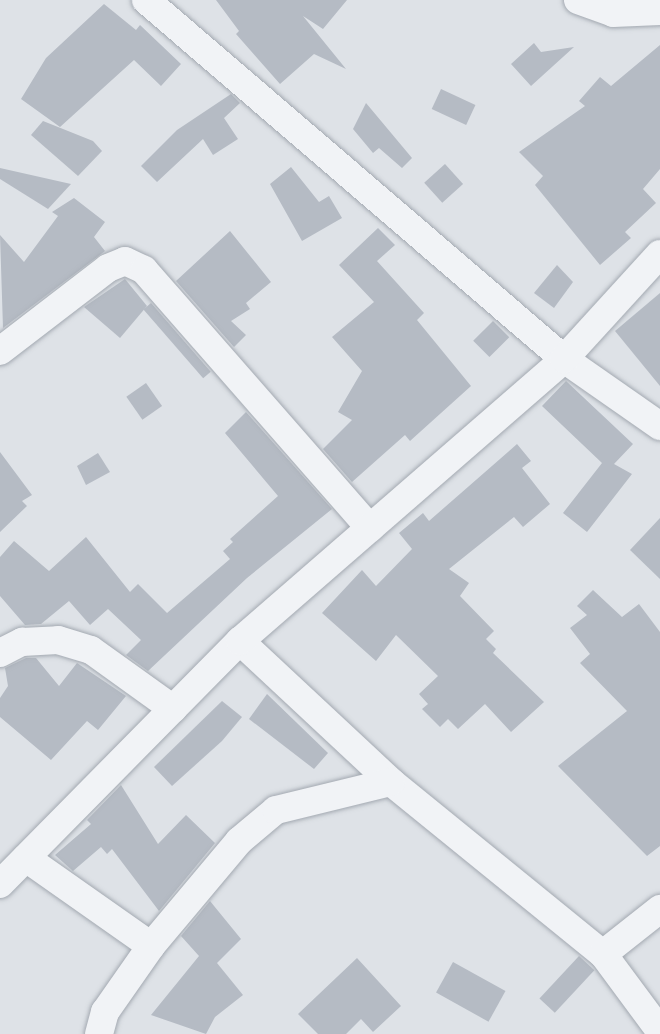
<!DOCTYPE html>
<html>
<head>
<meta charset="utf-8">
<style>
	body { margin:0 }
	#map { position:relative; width:660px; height:1034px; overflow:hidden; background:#dee2e7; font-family:"Titillium Web",sans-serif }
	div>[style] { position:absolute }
	.building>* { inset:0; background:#b5bbc4; transform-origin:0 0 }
	.roads { filter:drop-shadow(0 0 2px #a3a9b1) drop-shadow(0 0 2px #a3a9b1) }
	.minor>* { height:28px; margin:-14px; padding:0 14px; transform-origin:14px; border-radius:14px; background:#f1f3f6 }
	span { translate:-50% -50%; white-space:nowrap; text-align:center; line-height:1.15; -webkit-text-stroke:6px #edf1f5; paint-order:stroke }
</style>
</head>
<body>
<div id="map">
	<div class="building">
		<i style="clip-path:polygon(216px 0,347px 0,323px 29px,303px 16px,346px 69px,314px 54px,280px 84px,236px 34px,239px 31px)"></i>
		<i style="clip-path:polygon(104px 4px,136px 30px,140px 25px,181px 64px,161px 86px,134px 60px,60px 127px,21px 99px,46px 58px)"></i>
		<i style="clip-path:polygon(534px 43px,541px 52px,574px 47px,531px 86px,511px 64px)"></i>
		<i style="clip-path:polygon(660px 45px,660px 169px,643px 189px,656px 203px,625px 232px,631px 238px,600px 265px,535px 185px,543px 176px,519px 152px,585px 106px,579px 101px,600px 77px,611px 86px)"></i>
		<i style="left:441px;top:89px;width:38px;height:22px;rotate:25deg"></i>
		<i style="clip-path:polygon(231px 94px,240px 103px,224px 118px,238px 139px,213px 155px,203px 139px,157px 182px,141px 166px,177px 130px)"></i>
		<i style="clip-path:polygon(366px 103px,412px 158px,402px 168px,379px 148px,373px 153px,353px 129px)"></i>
		<i style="clip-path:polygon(43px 121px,93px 141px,102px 151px,78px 176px,31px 135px)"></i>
		<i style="left:445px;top:164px;width:27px;height:28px;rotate:48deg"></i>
		<i style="clip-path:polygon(291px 167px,319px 202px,329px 196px,342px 218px,302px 241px,270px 184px)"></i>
		<i style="clip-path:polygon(0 168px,71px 184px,48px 209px,0 179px)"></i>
		<i style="clip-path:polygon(74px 198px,105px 222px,94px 237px,105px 251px,3px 328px,0 235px,24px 262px,58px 216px,52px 212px)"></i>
		<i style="clip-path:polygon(378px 228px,395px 245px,377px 261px,424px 313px,417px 320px,471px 386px,410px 441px,405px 435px,352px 482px,323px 449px,352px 420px,338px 412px,362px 371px,332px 337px,374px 302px,339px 265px)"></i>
		<i style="clip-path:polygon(230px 231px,271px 282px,246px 303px,250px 309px,231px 321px,246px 335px,234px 347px,176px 281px)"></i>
		<i style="clip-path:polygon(557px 265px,573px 282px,554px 308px,534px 293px)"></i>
		<i style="clip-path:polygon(125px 279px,147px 306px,120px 338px,84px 307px)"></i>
		<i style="clip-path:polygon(660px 293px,660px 386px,615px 331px)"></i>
		<i style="left:151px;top:303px;width:91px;height:10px;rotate:49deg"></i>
		<i style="left:493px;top:321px;width:23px;height:28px;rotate:45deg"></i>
		<i style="clip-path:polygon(566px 381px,633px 444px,614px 464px,632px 474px,587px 532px,563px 513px,602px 463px,542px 406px)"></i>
		<i style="left:146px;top:383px;width:28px;height:24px;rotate:55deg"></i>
		<i style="clip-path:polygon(246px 412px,332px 509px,247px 578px,148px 671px,126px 655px,141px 640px,108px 609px,90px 625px,69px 601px,41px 624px,25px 625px,0 596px,0 557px,14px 541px,49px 571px,86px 537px,130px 592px,138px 584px,167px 613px,230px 559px,223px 551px,233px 542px,230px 539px,278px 496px,225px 433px)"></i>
		<i style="clip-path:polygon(517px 444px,531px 461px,522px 468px,550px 504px,523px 527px,514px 517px,449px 569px,469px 583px,460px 596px,494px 631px,486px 639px,496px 649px,493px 653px,544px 702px,511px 732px,485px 704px,458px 729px,448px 719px,440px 727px,422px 709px,428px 704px,419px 694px,438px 676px,396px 635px,376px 661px,322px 613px,362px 570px,376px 586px,412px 549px,399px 533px,423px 513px,429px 521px)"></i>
		<i style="clip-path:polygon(0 452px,32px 495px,22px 501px,27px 506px,0 532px)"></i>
		<i style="clip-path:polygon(98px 453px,110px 472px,86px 485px,77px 466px)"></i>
		<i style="clip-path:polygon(660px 518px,660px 579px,630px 550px)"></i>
		<i style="clip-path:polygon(593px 590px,622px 617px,639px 604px,660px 632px,660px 846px,647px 856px,558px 766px,627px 711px,580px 663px,590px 654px,570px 628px,587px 615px,577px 606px)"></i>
		<i style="clip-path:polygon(26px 658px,36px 658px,59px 686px,77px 663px,126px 696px,98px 730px,87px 721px,51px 760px,0 717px,0 698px,8px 686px,5px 668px)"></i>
		<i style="clip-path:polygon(267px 694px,328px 753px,314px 769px,249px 719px)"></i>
		<i style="clip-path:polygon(222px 701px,242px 717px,222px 741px,172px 786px,154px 767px)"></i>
		<i style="clip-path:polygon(121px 785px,158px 844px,186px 815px,215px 843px,159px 911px,112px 849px,107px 854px,101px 847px,73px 871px,55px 855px,91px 824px,87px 820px)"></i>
		<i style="clip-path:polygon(210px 901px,241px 939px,217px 963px,243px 995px,215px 1017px,206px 1034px,151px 1015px,199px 956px,181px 936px)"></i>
		<i style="left:579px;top:956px;width:21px;height:58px;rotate:43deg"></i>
		<i style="clip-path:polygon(357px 958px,401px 1006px,373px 1032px,361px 1019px,346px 1034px,318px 1034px,298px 1014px)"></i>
		<i style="left:453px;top:962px;width:60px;height:35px;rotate:29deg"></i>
	</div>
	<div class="roads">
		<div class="minor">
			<i style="left:146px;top:0;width:551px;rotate:40.66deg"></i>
			<i style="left:564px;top:359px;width:117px;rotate:34.9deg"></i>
			<i style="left:578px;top:0;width:37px;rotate:20deg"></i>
			<i style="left:613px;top:13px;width:47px;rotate:-2.4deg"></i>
			<i style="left:0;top:351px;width:136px;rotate:-37.5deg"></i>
			<i style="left:108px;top:268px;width:18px;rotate:-22deg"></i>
			<i style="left:125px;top:261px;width:21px;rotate:25deg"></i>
			<i style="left:144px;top:270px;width:343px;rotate:48.8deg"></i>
			<i style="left:240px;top:641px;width:207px;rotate:43deg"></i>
			<i style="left:391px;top:782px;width:273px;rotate:39.1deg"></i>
			<i style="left:603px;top:954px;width:96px;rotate:53.5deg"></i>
			<i style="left:0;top:653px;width:25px;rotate:-27deg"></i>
			<i style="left:22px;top:642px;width:36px;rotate:-3deg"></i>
			<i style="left:58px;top:640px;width:34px;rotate:17deg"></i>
			<i style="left:91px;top:650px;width:101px;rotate:35.7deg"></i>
			<i style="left:26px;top:858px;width:153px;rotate:35.1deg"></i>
			<i style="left:0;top:884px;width:342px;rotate:-45.4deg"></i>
			<i style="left:240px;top:641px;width:430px;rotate:-41deg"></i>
			<i style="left:564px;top:359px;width:142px;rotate:-47.6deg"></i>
			<i style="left:603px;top:954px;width:73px;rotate:-38.3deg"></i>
			<i style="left:99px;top:1034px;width:23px;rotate:-75deg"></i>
			<i style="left:105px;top:1012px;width:80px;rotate:-55.1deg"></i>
			<i style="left:151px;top:946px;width:137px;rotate:-50deg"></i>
			<i style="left:239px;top:841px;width:48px;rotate:-40deg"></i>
			<i style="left:276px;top:810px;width:118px;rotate:-13.7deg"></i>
		</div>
	</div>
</div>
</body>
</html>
